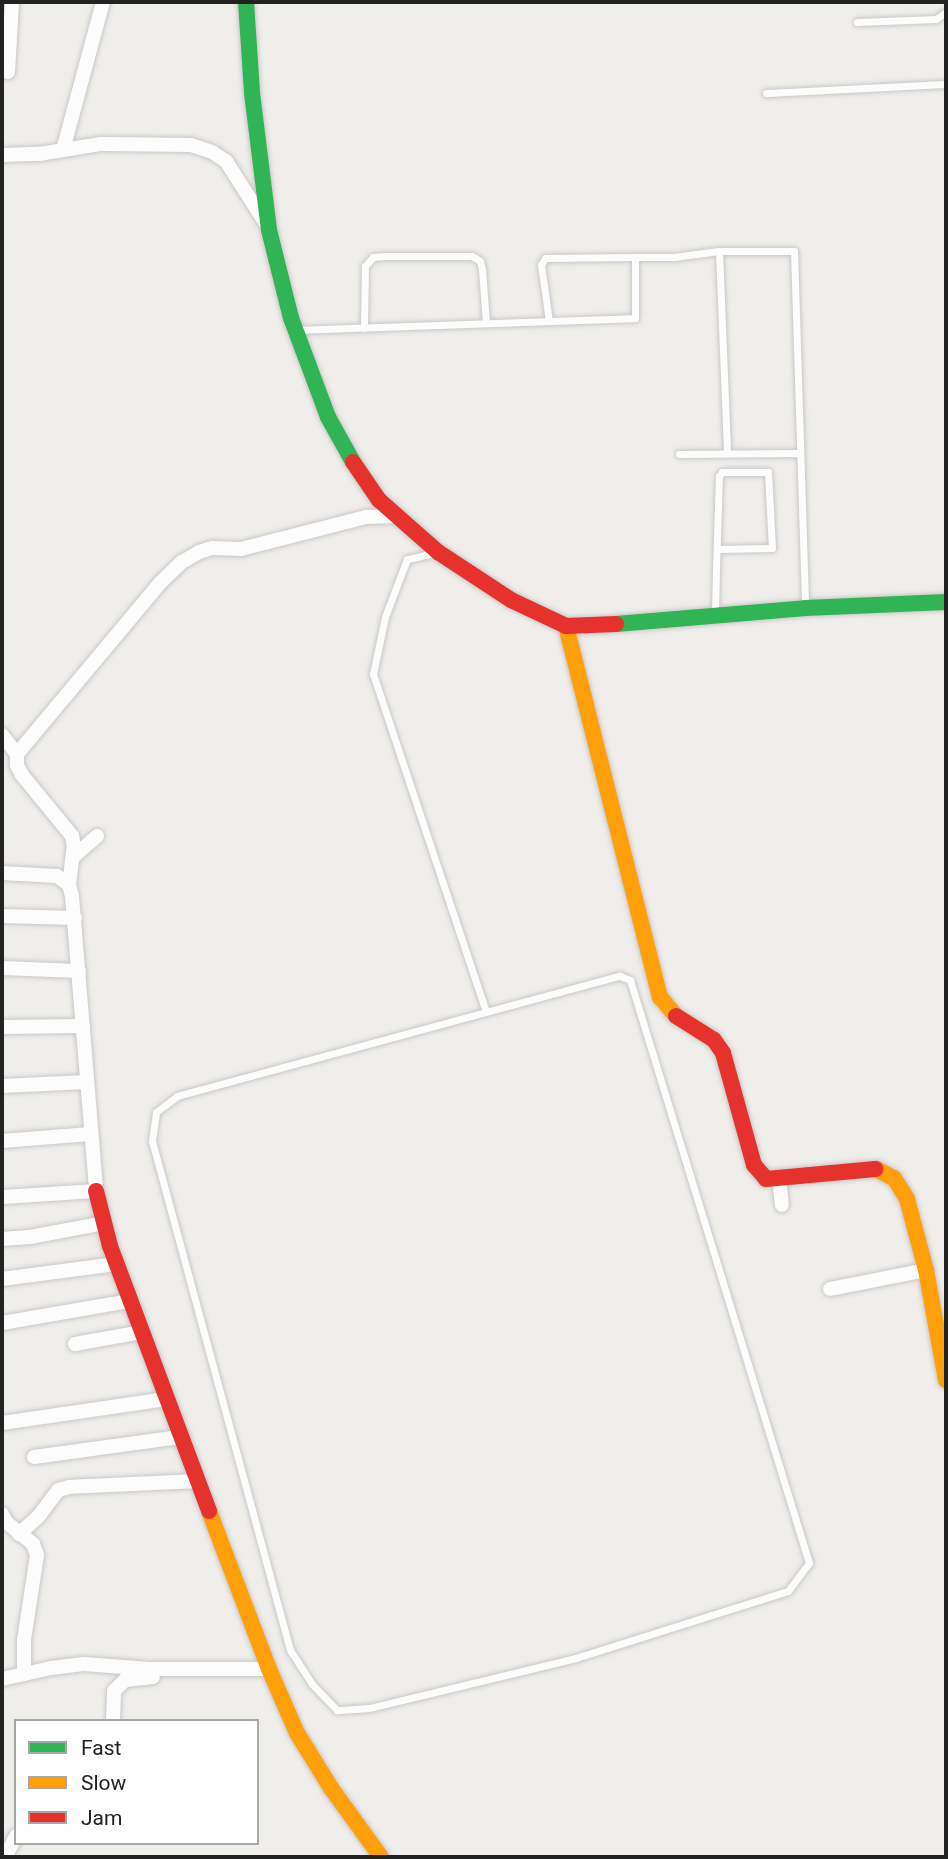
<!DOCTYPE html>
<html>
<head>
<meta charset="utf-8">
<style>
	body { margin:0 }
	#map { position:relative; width:948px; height:1859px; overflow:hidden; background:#f0eeeb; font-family:Roboto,sans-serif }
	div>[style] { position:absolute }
	.roads { filter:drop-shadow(0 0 2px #c9c8c7) drop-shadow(0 0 2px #c9c8c7) }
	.lane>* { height:7px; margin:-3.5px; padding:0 3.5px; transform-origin:3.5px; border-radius:3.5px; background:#fdfcfc }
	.street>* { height:14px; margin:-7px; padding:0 7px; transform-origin:7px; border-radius:7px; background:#fdfcfc }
	.fast>* { height:16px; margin:-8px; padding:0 8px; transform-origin:8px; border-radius:8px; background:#30b455 }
	.slow>* { height:16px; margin:-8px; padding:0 8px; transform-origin:8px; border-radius:8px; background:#ff9f0a }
	.jam>* { height:16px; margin:-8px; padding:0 8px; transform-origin:8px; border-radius:8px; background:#e5322d }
	span { translate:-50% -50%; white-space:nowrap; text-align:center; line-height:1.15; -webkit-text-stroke:6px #fff; paint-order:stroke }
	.frame { position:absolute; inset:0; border:4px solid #222; pointer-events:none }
	.legend { position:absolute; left:14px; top:1719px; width:245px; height:126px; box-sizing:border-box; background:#fff; border:2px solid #a7a7a7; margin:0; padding:9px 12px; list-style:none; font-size:21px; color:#222 }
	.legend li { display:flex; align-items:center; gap:14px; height:35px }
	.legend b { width:35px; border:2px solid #a7a7a7 }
</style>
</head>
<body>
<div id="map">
	<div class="roads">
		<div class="lane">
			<i style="left:857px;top:22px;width:79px;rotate:-2.2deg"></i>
			<i style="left:936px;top:19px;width:12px;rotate:-35deg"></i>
			<i style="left:766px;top:93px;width:180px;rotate:-2.9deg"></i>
			<i style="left:719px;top:251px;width:202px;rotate:87.7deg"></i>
			<i style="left:549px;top:321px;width:57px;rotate:-98.1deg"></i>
			<i style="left:541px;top:265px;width:8px;rotate:-60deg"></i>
			<i style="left:545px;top:258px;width:90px;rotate:-0.6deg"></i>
			<i style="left:364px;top:328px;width:62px;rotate:-89.1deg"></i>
			<i style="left:365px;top:266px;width:12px;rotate:-48deg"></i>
			<i style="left:373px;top:257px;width:14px;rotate:-4deg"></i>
			<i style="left:387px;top:256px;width:85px"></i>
			<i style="left:472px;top:256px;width:9px;rotate:32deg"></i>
			<i style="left:480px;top:261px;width:8px;rotate:76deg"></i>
			<i style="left:482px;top:269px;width:54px;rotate:85.8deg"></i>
			<i style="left:298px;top:330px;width:337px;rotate:-2deg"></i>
			<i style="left:635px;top:318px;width:61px;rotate:-90deg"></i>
			<i style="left:635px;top:257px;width:39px"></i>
			<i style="left:674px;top:257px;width:45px;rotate:-7.6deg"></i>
			<i style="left:719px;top:251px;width:75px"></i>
			<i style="left:794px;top:251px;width:353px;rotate:88.2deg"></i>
			<i style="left:679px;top:454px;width:119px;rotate:-0.5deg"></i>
			<i style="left:434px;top:553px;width:28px;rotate:167deg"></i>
			<i style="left:407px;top:559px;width:62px;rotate:110.8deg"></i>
			<i style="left:385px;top:617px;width:58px;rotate:101.9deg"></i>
			<i style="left:373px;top:674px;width:355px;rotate:71.5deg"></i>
			<i style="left:715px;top:614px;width:45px;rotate:-88.7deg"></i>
			<i style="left:716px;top:569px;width:93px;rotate:-88.2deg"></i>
			<i style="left:719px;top:476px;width:5px;rotate:-53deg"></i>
			<i style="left:722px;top:472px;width:46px"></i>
			<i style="left:768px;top:472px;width:76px;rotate:87deg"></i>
			<i style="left:772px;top:548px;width:55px;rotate:179deg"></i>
			<i style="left:620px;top:976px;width:11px;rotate:22deg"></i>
			<i style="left:630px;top:980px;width:610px;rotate:72.93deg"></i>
			<i style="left:809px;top:1563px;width:35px;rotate:127deg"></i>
			<i style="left:788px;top:1591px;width:222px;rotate:162.5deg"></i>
			<i style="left:576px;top:1658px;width:213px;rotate:166.4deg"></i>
			<i style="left:369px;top:1708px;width:32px;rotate:176deg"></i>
			<i style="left:337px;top:1710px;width:36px;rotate:-134deg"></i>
			<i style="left:312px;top:1684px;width:40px;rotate:-122.9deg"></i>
			<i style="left:290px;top:1650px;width:527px;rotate:-105.17deg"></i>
			<i style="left:152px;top:1141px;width:29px;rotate:-82deg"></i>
			<i style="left:156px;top:1112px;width:26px;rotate:-37deg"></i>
			<i style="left:177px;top:1096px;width:459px;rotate:-15.2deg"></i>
		</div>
		<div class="street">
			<i style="left:8px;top:72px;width:70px;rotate:-86.7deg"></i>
			<i style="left:63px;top:150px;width:153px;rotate:-74.9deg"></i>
			<i style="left:2px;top:155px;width:37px;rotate:-2deg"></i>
			<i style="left:39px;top:154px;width:63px;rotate:-9.2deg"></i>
			<i style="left:101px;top:144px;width:90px;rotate:0.6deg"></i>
			<i style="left:191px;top:145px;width:22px;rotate:18deg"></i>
			<i style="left:212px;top:152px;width:17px;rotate:33deg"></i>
			<i style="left:226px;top:161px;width:72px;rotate:57.4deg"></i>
			<i style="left:2px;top:735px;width:24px;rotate:52deg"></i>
			<i style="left:73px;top:857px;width:32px;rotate:-41deg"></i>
			<i style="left:2px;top:873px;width:55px;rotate:3.1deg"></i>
			<i style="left:57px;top:876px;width:15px;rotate:37deg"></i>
			<i style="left:69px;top:885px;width:11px;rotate:75deg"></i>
			<i style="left:72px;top:896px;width:296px;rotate:85.3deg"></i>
			<i style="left:96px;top:1191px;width:94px;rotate:176.3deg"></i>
			<i style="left:69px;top:885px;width:38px;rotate:-83deg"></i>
			<i style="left:74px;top:847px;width:11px;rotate:-100deg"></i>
			<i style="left:72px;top:836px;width:79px;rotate:-129.3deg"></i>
			<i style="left:22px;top:775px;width:11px;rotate:-117deg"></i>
			<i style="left:17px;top:765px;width:11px;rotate:-90deg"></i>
			<i style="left:17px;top:754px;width:224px;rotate:-50.1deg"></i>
			<i style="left:161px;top:582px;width:29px;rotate:-44deg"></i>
			<i style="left:182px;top:562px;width:20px;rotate:-30deg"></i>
			<i style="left:199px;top:552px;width:14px;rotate:-17deg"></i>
			<i style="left:212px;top:548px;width:29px;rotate:2deg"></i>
			<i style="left:241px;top:549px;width:129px;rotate:-14.4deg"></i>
			<i style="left:366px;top:517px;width:31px;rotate:-2deg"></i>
			<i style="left:2px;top:916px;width:73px;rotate:1.6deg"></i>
			<i style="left:2px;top:968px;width:77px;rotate:2.2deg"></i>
			<i style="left:2px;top:1027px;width:81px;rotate:-0.7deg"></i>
			<i style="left:2px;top:1086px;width:84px;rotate:-2.7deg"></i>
			<i style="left:2px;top:1141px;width:88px;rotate:-4.5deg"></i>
			<i style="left:779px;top:1178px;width:27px;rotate:84deg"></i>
			<i style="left:2px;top:1239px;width:28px;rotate:-4deg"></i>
			<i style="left:30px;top:1237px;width:75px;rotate:-10.7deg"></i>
			<i style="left:2px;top:1279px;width:115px;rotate:-7.5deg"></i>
			<i style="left:830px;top:1289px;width:98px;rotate:-11.2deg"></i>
			<i style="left:2px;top:1323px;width:130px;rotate:-9.8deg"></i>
			<i style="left:75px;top:1344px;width:67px;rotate:-10.3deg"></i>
			<i style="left:2px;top:1423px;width:166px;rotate:-8.3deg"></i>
			<i style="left:34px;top:1457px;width:147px;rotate:-7.8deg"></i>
			<i style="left:2px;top:1514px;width:9px;rotate:63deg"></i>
			<i style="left:6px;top:1522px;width:35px;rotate:39deg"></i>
			<i style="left:33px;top:1544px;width:12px;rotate:70deg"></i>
			<i style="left:37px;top:1555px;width:86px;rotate:98.7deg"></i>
			<i style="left:24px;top:1640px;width:34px;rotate:90deg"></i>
			<i style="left:19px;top:1534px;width:25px;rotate:-42deg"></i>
			<i style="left:38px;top:1517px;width:34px;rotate:-53deg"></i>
			<i style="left:58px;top:1490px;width:11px;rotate:-15deg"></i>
			<i style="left:69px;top:1487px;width:127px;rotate:-2.7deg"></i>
			<i style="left:2px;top:1679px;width:50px;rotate:-12.7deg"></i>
			<i style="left:51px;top:1668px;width:33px;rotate:-7deg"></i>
			<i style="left:84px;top:1664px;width:66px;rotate:4.3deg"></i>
			<i style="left:150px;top:1669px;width:119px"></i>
			<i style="left:113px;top:1721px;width:30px;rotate:-88deg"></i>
			<i style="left:114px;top:1691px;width:16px;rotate:-45deg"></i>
			<i style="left:125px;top:1680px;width:28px;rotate:-6deg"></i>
			<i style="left:5px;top:1857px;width:24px;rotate:-62deg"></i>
		</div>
		<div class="fast">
			<i style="left:246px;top:2px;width:91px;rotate:86.2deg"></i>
			<i style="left:252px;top:93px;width:138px;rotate:82.9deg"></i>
			<i style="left:269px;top:230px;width:91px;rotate:76deg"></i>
			<i style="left:291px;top:318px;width:106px;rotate:69.5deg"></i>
			<i style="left:328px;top:417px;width:51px;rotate:60.9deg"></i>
			<i style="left:616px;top:624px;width:190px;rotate:-4.8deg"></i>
			<i style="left:805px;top:608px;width:141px;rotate:-2.4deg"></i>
		</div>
		<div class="slow">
			<i style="left:566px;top:626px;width:383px;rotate:75.8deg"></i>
			<i style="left:660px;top:997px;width:25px;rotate:50deg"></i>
			<i style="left:876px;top:1169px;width:20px;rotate:27deg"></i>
			<i style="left:894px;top:1178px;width:25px;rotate:58deg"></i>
			<i style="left:907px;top:1199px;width:73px;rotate:75deg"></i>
			<i style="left:926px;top:1270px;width:112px;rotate:79.7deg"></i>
			<i style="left:209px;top:1511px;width:169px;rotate:69.2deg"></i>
			<i style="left:269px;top:1669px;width:70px;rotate:66.4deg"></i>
			<i style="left:297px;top:1733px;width:65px;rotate:58.3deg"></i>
			<i style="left:331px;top:1788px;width:85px;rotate:54.1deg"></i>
		</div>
		<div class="jam">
			<i style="left:353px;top:462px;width:46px;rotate:55.6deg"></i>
			<i style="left:379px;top:500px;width:79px;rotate:41.4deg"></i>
			<i style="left:438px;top:552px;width:87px;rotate:33.3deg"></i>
			<i style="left:511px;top:600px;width:61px;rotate:25.3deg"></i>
			<i style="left:566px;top:626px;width:50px;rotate:-2.3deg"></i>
			<i style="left:676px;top:1016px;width:45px;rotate:32.3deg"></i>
			<i style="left:714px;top:1040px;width:16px;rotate:55deg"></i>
			<i style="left:723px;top:1053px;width:116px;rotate:74.5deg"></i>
			<i style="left:754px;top:1165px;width:18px;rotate:49deg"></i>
			<i style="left:766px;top:1179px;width:110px;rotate:-5.2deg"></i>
			<i style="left:96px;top:1191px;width:57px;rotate:75.7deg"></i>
			<i style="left:110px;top:1246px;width:283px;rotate:69.5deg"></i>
		</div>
	</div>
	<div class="frame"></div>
	<ul class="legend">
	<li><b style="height:9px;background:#30b455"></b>Fast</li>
	<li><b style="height:9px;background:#ff9f0a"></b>Slow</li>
	<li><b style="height:9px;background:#e5322d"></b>Jam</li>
	</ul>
</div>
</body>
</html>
